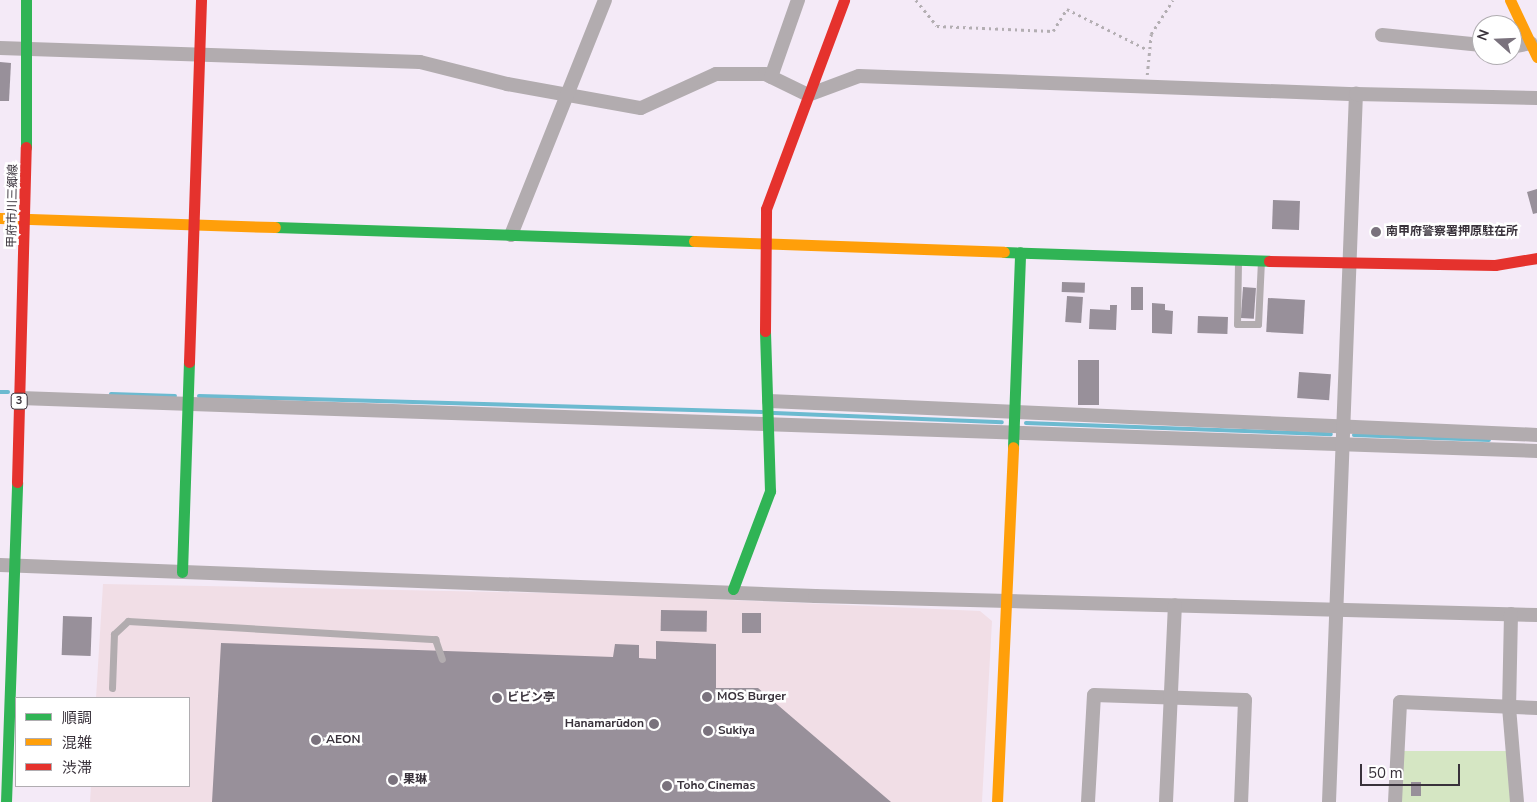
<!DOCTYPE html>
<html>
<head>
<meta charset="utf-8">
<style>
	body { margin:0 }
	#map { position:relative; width:1537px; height:802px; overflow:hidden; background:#f4eaf7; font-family:"Nunito Sans","Noto Sans JP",sans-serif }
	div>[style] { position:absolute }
	.commercial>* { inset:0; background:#f1dee6 }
	.green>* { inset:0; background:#d5e6c3; transform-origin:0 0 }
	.stream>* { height:4px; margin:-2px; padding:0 2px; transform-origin:2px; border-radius:2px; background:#6cbad0 }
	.building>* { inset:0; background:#98909a; transform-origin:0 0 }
	.path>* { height:2.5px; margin-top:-1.25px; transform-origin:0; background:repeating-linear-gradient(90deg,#b3aeb2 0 2.5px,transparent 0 6.5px) }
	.lane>* { height:7px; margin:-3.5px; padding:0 3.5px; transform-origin:3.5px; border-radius:3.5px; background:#b2acaf }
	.street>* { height:14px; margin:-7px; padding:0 7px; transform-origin:7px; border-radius:7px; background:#b2acaf }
	.fast>* { height:11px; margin:-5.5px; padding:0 5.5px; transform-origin:5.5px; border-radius:5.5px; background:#30b455 }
	.slow>* { height:11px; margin:-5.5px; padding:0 5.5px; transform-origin:5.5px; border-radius:5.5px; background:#ff9f0a }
	.jam>* { height:11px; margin:-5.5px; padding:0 5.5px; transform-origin:5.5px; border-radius:5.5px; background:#e5322d }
	.dots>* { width:14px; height:14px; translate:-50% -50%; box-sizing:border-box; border:2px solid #fff; border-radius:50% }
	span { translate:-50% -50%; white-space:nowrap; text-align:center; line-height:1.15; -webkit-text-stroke:5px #fff; paint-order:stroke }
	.shield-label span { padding:1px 4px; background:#fff; border:1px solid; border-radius:4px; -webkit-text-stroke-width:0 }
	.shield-label { font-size:11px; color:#39323b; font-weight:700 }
	.street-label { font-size:12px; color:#39323b }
	.poi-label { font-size:12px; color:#39323b; font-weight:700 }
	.left { translate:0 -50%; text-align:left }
	.right { translate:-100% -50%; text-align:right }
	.legend { position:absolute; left:15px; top:697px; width:175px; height:90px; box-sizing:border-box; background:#fff; border:1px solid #b0adb1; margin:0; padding:6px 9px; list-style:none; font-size:15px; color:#39323b }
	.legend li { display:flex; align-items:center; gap:10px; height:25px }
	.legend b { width:25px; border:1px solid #b0adb1 }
	.north { position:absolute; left:1472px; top:15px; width:50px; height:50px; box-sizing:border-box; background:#fff; border:1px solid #b0adb1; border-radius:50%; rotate:290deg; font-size:14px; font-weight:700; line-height:20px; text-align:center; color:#39323b }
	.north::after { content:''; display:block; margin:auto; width:18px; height:22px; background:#7a727d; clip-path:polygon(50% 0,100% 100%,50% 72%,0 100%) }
	.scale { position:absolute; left:1360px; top:764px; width:100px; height:22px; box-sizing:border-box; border:2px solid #39323b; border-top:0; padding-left:6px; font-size:15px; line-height:18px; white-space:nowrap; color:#39323b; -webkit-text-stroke:4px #fff; paint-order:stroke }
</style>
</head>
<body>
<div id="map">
	<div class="commercial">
		<i style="clip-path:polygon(103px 584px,598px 594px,980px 611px,992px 621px,982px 802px,90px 802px,91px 786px,189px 786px,189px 698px,96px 698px)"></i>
	</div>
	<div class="green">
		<i style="left:1398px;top:751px;width:115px;height:51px"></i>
	</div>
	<div class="stream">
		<i style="left:0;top:392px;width:8px"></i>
		<i style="left:111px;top:394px;width:64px;rotate:1.8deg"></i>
		<i style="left:199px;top:396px;width:563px;rotate:1.63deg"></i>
		<i style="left:774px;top:413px;width:228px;rotate:2.3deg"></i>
		<i style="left:1026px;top:423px;width:305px;rotate:2.1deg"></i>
		<i style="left:1354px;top:435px;width:135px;rotate:2.1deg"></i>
	</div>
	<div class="building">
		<i style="clip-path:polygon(0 62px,11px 63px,9px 101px,0 101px)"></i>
		<i style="clip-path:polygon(1537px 189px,1537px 213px,1533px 214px,1527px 192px)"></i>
		<i style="left:1273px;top:200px;width:27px;height:29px;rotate:2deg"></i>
		<i style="left:1062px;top:282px;width:23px;height:10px;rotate:2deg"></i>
		<i style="left:1131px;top:287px;width:12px;height:23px"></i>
		<i style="left:1243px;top:287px;width:13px;height:31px;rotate:4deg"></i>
		<i style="left:1067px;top:296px;width:16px;height:26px;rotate:4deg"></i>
		<i style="left:1268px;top:298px;width:37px;height:34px;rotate:3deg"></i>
		<i style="clip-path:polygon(1152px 303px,1165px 304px,1165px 310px,1173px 311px,1172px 334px,1152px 333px)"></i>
		<i style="clip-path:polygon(1110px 305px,1117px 305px,1116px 330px,1089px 329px,1090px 309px,1110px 310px)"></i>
		<i style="left:1198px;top:316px;width:30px;height:17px;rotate:2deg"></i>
		<i style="left:1078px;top:360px;width:21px;height:45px"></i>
		<i style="left:1299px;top:372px;width:32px;height:26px;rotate:4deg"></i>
		<i style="left:661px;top:610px;width:46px;height:21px;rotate:1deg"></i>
		<i style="left:742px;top:613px;width:19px;height:20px"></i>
		<i style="left:63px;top:616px;width:29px;height:39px;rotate:2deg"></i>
		<i style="clip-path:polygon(656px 641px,716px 644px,716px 688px,758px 688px,891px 802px,212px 802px,221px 643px,613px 657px,615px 644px,639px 645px,639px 658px,656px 659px)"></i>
		<i style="left:1411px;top:782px;width:10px;height:14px"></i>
	</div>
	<div class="path">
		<i style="left:916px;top:0;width:33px;rotate:51deg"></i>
		<i style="left:937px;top:26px;width:116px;rotate:2.5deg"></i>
		<i style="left:1053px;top:31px;width:26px;rotate:-58deg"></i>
		<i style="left:1067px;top:9px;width:91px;rotate:26.8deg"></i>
		<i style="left:1147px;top:75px;width:41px;rotate:-84.4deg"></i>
		<i style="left:1151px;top:34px;width:40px;rotate:-57.1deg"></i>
	</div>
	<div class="lane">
		<i style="left:1238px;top:262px;width:62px;rotate:90.9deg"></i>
		<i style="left:1237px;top:324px;width:21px"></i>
		<i style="left:1258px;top:324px;width:63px;rotate:-87.3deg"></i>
		<i style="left:112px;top:688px;width:54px;rotate:-87.9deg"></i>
		<i style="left:114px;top:634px;width:19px;rotate:-43deg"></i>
		<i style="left:128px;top:621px;width:308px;rotate:3.4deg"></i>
		<i style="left:435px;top:639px;width:21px;rotate:71deg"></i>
	</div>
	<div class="street">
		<i style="left:1382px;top:35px;width:100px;rotate:5.7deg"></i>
		<i style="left:1512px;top:47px;width:19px;rotate:-12deg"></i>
		<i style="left:0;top:48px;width:420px;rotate:1.9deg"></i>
		<i style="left:420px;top:62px;width:90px;rotate:14.2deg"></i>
		<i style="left:507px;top:84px;width:136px;rotate:10.2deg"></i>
		<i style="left:641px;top:108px;width:82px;rotate:-24.4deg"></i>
		<i style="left:716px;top:74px;width:49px"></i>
		<i style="left:765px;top:74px;width:48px;rotate:26deg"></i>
		<i style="left:808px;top:95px;width:54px;rotate:-20.4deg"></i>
		<i style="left:859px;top:76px;width:497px;rotate:2.1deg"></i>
		<i style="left:771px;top:77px;width:82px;rotate:-70.7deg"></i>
		<i style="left:511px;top:235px;width:253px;rotate:-68.2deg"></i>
		<i style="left:20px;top:398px;width:1518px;rotate:2deg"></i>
		<i style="left:769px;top:401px;width:769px;rotate:2.53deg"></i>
		<i style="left:0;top:565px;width:816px;rotate:2.18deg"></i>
		<i style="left:815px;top:596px;width:722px;rotate:1.51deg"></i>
		<i style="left:1511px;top:614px;width:93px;rotate:91.2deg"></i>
		<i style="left:1509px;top:707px;width:95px;rotate:85.2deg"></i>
		<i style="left:1088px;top:802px;width:107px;rotate:-86.8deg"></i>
		<i style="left:1094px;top:695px;width:151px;rotate:1.9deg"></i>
		<i style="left:1245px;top:700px;width:102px;rotate:92.2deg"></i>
		<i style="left:1166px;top:802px;width:197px;rotate:-87.4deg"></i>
		<i style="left:1329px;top:802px;width:709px;rotate:-87.82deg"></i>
		<i style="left:1356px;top:94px;width:181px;rotate:1.3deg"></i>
		<i style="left:1395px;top:802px;width:100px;rotate:-87.1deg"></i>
		<i style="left:1400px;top:702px;width:137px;rotate:2.5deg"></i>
	</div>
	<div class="fast">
		<i style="left:26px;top:0;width:147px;rotate:90deg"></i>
		<i style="left:275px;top:227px;width:419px;rotate:1.9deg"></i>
		<i style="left:1004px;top:252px;width:265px;rotate:1.9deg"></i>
		<i style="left:1013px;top:447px;width:195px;rotate:-87.9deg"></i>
		<i style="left:182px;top:572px;width:210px;rotate:-88.1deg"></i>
		<i style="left:733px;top:589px;width:105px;rotate:-69.3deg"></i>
		<i style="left:770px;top:491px;width:160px;rotate:-91.8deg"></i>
		<i style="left:6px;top:802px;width:320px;rotate:-88deg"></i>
	</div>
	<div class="slow">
		<i style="left:1510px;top:0;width:63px;rotate:64.7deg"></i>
		<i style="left:0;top:218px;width:275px;rotate:1.9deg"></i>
		<i style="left:694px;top:241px;width:310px;rotate:2deg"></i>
		<i style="left:997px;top:802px;width:355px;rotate:-87.4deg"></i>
	</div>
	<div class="jam">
		<i style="left:1269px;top:261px;width:226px;rotate:1deg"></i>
		<i style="left:1495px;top:265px;width:43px;rotate:-9.5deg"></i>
		<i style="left:765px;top:331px;width:122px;rotate:-89.5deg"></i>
		<i style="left:766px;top:209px;width:223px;rotate:-69.5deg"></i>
		<i style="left:189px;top:362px;width:362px;rotate:-88.1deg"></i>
		<i style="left:17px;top:482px;width:335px;rotate:-88.5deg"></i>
	</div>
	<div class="dots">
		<i style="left:1376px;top:232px;background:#7a727d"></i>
		<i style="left:707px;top:697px;background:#7a727d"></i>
		<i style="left:497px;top:698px;background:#7a727d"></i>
		<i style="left:654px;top:724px;background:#7a727d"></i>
		<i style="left:708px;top:731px;background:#7a727d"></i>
		<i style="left:316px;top:740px;background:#7a727d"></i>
		<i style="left:393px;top:780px;background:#7a727d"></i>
		<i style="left:667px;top:786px;background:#7a727d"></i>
	</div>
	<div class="shield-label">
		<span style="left:19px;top:401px">3</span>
	</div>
	<div class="street-label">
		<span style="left:13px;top:206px;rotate:-89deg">甲府市川三郷線</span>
	</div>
	<div class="poi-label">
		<span class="left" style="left:1386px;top:232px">南甲府警察署押原駐在所</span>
		<span class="left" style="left:717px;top:697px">MOS Burger</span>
		<span class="left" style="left:507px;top:698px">ビビン亭</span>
		<span class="right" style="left:644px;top:724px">Hanamarūdon</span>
		<span class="left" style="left:718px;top:731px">Sukiya</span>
		<span class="left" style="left:326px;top:740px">AEON</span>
		<span class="left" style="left:403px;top:780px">果琳</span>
		<span class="left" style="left:677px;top:786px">Toho Cinemas</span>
	</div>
	<ul class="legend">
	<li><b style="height:6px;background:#30b455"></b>順調</li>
	<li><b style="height:6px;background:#ff9f0a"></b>混雑</li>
	<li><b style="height:6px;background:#e5322d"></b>渋滞</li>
	</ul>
	<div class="north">N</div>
	<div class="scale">50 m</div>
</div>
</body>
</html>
